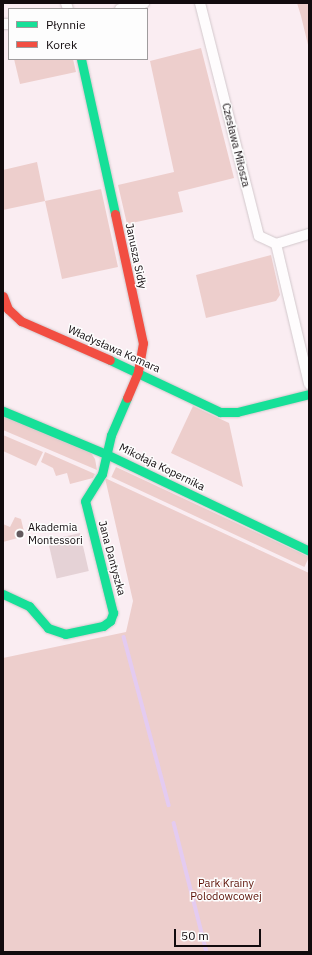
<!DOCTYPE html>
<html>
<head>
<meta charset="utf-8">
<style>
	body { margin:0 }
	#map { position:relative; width:312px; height:955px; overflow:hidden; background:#faedf2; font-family:"IBM Plex Sans",sans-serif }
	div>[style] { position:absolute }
	.green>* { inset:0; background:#edcecc; transform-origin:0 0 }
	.stream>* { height:3.5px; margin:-1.75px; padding:0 1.75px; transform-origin:1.75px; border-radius:1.75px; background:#e4cbf1 }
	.building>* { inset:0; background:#e5d2d6; transform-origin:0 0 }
	.roads { filter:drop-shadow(0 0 1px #d2c8cc) drop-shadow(0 0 1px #d2c8cc) }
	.street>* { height:10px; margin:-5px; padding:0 5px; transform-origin:5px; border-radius:5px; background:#fefcfd }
	.fast>* { height:9px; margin:-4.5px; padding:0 4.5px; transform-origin:4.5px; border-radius:4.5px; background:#16e098 }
	.jam>* { height:9px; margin:-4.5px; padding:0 4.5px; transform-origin:4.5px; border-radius:4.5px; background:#f24e42 }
	.dots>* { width:11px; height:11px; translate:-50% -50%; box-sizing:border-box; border:2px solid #fdfdfd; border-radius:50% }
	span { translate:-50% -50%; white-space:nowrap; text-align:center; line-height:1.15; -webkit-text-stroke:3px #fdfdfd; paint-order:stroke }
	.street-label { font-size:11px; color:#120b0e }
	.poi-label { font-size:11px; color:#120b0e }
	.left { translate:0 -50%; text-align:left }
	.park-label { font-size:11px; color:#5a0e03 }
	.frame { position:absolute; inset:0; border:4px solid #120b0e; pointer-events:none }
	.legend { position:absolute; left:8px; top:8px; width:140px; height:52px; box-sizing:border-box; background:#fdfdfd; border:1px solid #9f9c9d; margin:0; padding:5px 7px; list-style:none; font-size:12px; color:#120b0e }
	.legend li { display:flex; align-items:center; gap:8px; height:20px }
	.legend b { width:20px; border:1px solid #9f9c9d }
	.scale { position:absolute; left:174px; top:929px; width:87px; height:18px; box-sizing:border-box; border:2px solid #120b0e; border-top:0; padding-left:5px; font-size:12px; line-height:14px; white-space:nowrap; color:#120b0e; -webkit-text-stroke:3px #fdfdfd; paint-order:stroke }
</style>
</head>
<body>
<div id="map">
	<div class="green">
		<i style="clip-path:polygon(297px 3px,309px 3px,309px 49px,301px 16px)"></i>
		<i style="clip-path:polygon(201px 48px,234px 178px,178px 192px,183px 212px,127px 224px,118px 185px,174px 172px,150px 61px)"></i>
		<i style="clip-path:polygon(14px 59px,73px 59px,76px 72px,20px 84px)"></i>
		<i style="clip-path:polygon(37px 162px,45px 201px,101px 189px,118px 267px,62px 279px,45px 201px,3px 210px,3px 170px)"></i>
		<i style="clip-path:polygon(271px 255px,280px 295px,276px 301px,206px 318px,196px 275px)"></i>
		<i style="clip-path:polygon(193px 406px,229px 423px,243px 487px,171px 453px)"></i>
		<i style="clip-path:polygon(3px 416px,91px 453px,95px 459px,97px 470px,3px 430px)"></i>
		<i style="clip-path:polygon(3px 435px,43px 452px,36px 466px,3px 451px)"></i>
		<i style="clip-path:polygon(45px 452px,95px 474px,93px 478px,70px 484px,67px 473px,56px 476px,53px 468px,41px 462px)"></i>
		<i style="left:116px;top:467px;width:213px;height:11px;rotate:25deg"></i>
		<i style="clip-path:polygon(105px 478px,309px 573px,309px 952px,3px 952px,3px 658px,126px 632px,133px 601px)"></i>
		<i style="clip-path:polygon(15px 517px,21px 519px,25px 536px,3px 542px,3px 524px,10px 527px)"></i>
	</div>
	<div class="stream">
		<i style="left:124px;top:637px;width:174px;rotate:75deg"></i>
		<i style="left:174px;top:823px;width:133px;rotate:75.7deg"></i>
	</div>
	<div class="building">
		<i style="left:80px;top:533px;width:39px;height:33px;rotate:77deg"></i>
	</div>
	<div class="roads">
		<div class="street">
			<i style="left:66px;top:3px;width:6px;rotate:72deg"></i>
			<i style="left:200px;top:3px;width:240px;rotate:75.8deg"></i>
			<i style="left:259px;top:236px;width:19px;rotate:25deg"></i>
			<i style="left:276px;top:244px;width:34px;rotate:-17deg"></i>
			<i style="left:120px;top:9px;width:25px;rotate:-14deg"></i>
			<i style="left:3px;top:24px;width:6px"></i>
			<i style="left:276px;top:244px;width:144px;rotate:76.7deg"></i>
		</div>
		<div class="fast">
			<i style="left:81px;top:59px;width:159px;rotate:77.6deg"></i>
			<i style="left:110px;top:360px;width:122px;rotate:25.3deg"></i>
			<i style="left:220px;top:412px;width:17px"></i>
			<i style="left:237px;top:412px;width:74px;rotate:-14deg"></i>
			<i style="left:3px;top:411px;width:112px;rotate:22.7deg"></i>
			<i style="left:106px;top:454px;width:225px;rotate:25.5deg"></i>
			<i style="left:3px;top:594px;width:29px;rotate:25deg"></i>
			<i style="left:29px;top:606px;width:29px;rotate:49deg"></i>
			<i style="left:48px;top:628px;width:18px;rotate:19deg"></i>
			<i style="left:65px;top:634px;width:39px;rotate:-12deg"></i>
			<i style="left:103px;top:626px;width:9px;rotate:-36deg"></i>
			<i style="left:110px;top:621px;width:9px;rotate:-69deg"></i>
			<i style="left:113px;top:613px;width:115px;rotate:-104deg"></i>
			<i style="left:85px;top:501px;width:32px;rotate:-58deg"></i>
			<i style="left:102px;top:474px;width:40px;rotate:-77deg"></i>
			<i style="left:111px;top:435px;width:40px;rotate:-66.6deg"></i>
		</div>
		<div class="jam">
			<i style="left:115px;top:214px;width:132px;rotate:77.8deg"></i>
			<i style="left:143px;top:343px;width:29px;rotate:100deg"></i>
			<i style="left:138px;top:372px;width:28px;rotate:113deg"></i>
			<i style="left:3px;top:296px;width:14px;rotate:69deg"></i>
			<i style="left:8px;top:309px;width:18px;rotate:43deg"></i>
			<i style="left:21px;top:321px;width:97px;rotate:23.7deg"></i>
		</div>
	</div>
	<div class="dots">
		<i style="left:20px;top:534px;background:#635a5e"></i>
	</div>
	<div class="street-label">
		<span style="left:236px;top:145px;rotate:76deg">Czesława Miłosza</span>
		<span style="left:136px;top:256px;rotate:78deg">Janusza Sidły</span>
		<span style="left:114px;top:349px;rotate:24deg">Władysława Komara</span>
		<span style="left:162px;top:467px;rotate:26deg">Mikołaja Kopernika</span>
		<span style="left:112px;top:558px;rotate:75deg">Jana Dantyszka</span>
	</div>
	<div class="poi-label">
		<span class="left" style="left:28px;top:534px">Akademia<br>Montessori</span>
	</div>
	<div class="park-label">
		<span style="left:226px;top:890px">Park Krainy<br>Polodowcowej</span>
	</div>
	<div class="frame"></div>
	<ul class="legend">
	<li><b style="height:5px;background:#16e098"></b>Płynnie</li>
	<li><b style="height:5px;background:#f24e42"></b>Korek</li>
	</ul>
	<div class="scale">50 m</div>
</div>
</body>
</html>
